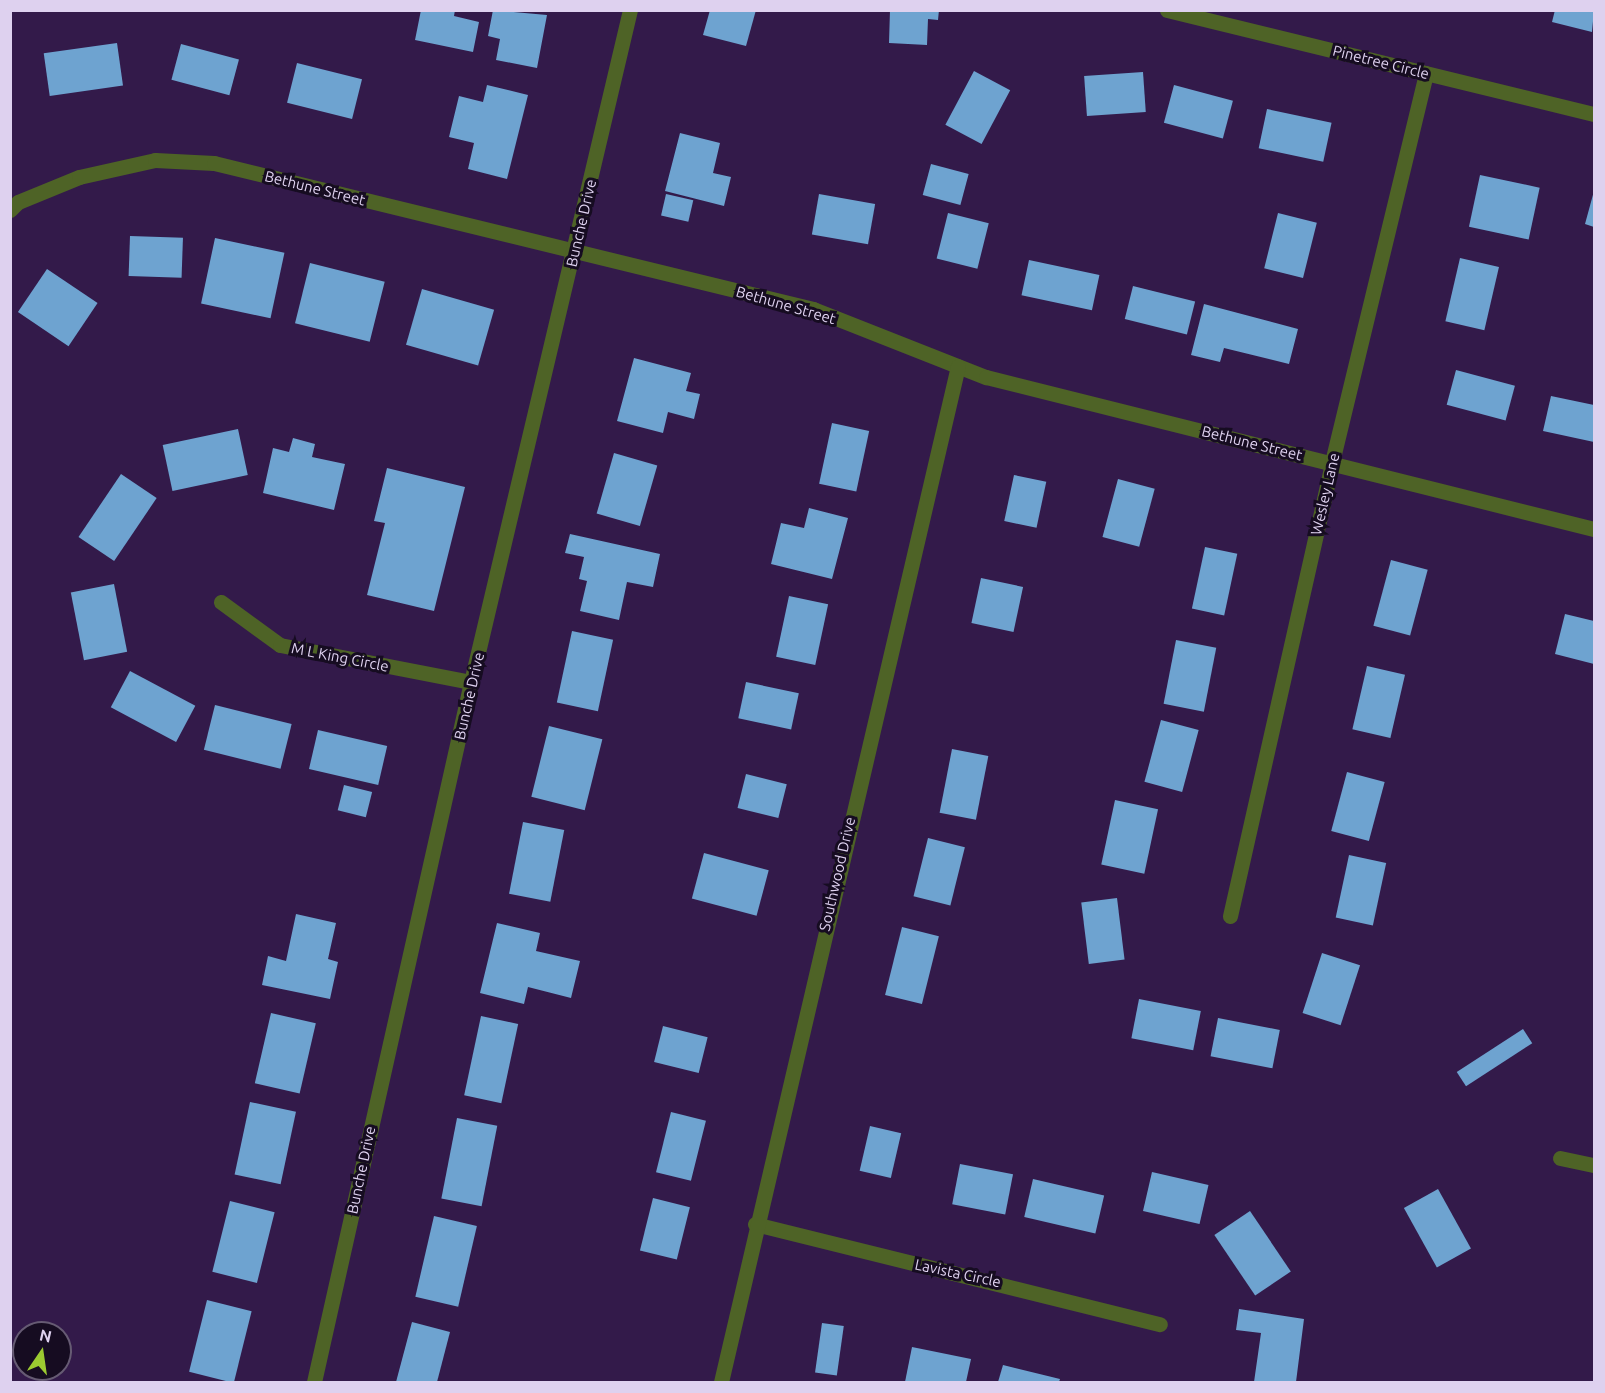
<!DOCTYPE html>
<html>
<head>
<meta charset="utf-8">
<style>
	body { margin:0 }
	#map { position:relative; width:1605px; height:1393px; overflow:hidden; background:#331a4a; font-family:Ubuntu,sans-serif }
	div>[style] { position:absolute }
	.building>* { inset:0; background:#6ea3d0; transform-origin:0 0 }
	.minor>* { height:15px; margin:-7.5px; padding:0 7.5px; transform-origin:7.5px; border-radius:7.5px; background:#4e6326 }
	span { translate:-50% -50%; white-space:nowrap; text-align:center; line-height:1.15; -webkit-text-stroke:6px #160c21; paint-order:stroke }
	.street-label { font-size:15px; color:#ded1ef }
	.frame { position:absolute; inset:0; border:12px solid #ded1ef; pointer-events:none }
	.north { position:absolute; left:12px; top:1321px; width:60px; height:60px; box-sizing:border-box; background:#160c21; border:2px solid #665b73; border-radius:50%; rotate:13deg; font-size:16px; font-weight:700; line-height:24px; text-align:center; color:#ded1ef }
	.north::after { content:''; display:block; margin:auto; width:21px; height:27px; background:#9cca31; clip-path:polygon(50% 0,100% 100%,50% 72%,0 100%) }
</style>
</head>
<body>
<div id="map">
	<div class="building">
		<i style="clip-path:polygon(421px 10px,455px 10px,454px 16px,479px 22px,473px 52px,415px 40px)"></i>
		<i style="clip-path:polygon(493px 10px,547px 15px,537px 68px,496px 60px,500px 39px,488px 36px)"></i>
		<i style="clip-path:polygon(710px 10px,756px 10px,746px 46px,703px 35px)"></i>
		<i style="clip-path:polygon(890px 10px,939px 10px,938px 20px,928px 19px,927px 45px,889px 43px)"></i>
		<i style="clip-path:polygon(1555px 10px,1594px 10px,1592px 32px,1552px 22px)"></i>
		<i style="left:117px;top:43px;width:43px;height:74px;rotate:82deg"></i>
		<i style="left:181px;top:44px;width:60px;height:37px;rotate:15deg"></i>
		<i style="left:297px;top:63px;width:67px;height:41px;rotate:14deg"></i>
		<i style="left:974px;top:71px;width:41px;height:61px;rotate:28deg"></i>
		<i style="left:1143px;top:72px;width:40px;height:59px;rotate:86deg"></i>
		<i style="clip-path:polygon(487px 85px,528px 95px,507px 179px,468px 169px,474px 143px,449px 137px,459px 96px,483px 102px)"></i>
		<i style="left:1174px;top:85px;width:61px;height:39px;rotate:15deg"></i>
		<i style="left:1267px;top:109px;width:66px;height:40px;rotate:12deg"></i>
		<i style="clip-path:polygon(680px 133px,720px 143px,713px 173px,731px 177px,724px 206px,665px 191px)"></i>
		<i style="left:931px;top:164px;width:39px;height:32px;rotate:15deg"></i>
		<i style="left:1480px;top:175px;width:61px;height:53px;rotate:12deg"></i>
		<i style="clip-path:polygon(1594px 191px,1594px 227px,1585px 224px)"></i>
		<i style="left:666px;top:194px;width:28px;height:22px;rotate:13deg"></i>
		<i style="left:819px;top:194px;width:57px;height:41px;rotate:10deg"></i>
		<i style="left:948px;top:213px;width:42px;height:47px;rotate:14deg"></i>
		<i style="left:1278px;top:213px;width:40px;height:57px;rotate:14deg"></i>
		<i style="left:130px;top:236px;width:53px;height:40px;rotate:2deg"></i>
		<i style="left:215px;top:238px;width:71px;height:67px;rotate:12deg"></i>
		<i style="left:1460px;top:258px;width:40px;height:65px;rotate:13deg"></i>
		<i style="left:1029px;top:260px;width:72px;height:36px;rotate:12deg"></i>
		<i style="left:310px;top:263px;width:77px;height:62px;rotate:14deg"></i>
		<i style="left:47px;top:269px;width:61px;height:52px;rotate:34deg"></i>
		<i style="left:1133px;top:286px;width:64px;height:34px;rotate:14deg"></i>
		<i style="left:422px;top:289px;width:75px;height:58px;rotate:16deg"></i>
		<i style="clip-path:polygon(1204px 304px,1298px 329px,1289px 364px,1224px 348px,1220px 362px,1191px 355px)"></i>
		<i style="clip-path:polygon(634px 358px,691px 373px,686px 391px,700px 394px,694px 419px,668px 412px,663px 433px,617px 421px)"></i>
		<i style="left:1456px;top:370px;width:61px;height:36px;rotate:15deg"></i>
		<i style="clip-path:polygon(1551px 396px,1594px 405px,1594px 442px,1543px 431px)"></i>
		<i style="left:832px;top:423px;width:38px;height:62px;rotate:12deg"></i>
		<i style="left:238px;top:429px;width:47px;height:77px;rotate:78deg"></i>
		<i style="clip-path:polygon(293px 438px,315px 444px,312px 457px,345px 464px,334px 510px,263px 493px,273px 448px,289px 452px)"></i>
		<i style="left:614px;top:453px;width:45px;height:63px;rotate:16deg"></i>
		<i style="clip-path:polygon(387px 468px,465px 487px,434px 611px,367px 595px,385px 523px,374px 521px)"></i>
		<i style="left:121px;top:474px;width:43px;height:76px;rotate:34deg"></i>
		<i style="left:1014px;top:475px;width:33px;height:47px;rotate:12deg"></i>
		<i style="left:1118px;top:479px;width:38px;height:60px;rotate:15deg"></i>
		<i style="clip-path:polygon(809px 508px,848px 518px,832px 579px,771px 564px,781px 523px,804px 528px)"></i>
		<i style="clip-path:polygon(570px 534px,660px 554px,653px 587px,627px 582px,619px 620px,580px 611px,587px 581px,579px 579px,584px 557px,565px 553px)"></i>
		<i style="left:1205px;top:547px;width:33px;height:63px;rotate:12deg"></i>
		<i style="left:1391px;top:560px;width:38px;height:68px;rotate:15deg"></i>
		<i style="left:981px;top:578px;width:43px;height:46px;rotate:12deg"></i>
		<i style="left:114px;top:584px;width:69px;height:44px;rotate:79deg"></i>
		<i style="left:789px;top:596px;width:40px;height:62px;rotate:12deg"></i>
		<i style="clip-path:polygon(1565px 614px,1594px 621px,1594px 664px,1555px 654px)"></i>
		<i style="left:572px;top:631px;width:42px;height:73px;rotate:12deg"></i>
		<i style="left:1176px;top:640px;width:41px;height:65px;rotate:11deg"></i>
		<i style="left:1367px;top:666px;width:39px;height:65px;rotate:13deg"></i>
		<i style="left:130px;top:671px;width:74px;height:41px;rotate:28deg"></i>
		<i style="left:746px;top:682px;width:54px;height:37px;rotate:12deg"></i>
		<i style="left:215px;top:705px;width:79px;height:46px;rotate:14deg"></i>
		<i style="left:1161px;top:720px;width:39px;height:64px;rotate:15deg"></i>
		<i style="left:549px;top:726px;width:55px;height:73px;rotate:14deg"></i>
		<i style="left:318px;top:730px;width:71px;height:40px;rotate:13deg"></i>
		<i style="left:952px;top:749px;width:37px;height:65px;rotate:11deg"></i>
		<i style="left:1347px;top:772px;width:39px;height:61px;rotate:15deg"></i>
		<i style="left:746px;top:774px;width:42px;height:35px;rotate:14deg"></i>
		<i style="left:344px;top:785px;width:29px;height:26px;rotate:14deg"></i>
		<i style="left:1115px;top:800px;width:44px;height:66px;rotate:12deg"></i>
		<i style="left:523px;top:822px;width:42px;height:73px;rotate:11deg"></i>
		<i style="left:928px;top:838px;width:38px;height:60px;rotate:14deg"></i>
		<i style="left:704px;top:853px;width:67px;height:47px;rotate:15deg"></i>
		<i style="left:1349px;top:855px;width:38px;height:64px;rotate:12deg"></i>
		<i style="left:1117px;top:898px;width:62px;height:36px;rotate:83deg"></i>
		<i style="clip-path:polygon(296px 914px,336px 923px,328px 959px,338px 962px,330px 999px,262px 985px,268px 956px,286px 961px)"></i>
		<i style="clip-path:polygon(497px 923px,540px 933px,536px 951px,580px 961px,571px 998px,528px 987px,524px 1004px,480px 993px)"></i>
		<i style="left:902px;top:927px;width:38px;height:70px;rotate:14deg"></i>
		<i style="left:1322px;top:953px;width:40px;height:63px;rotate:18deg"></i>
		<i style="left:1139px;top:999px;width:63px;height:40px;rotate:11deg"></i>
		<i style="left:271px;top:1013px;width:46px;height:72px;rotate:13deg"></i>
		<i style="left:481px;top:1016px;width:38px;height:81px;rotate:12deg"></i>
		<i style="left:1218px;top:1018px;width:63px;height:39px;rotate:11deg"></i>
		<i style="left:663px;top:1026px;width:46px;height:37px;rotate:14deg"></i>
		<i style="left:1523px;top:1029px;width:17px;height:79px;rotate:57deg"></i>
		<i style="left:250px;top:1102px;width:47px;height:74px;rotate:12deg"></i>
		<i style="left:671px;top:1112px;width:36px;height:62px;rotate:14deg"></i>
		<i style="left:457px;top:1118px;width:41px;height:82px;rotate:11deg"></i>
		<i style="left:870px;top:1126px;width:32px;height:46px;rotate:13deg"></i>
		<i style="left:960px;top:1164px;width:54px;height:41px;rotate:11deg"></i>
		<i style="left:1152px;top:1172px;width:58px;height:40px;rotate:13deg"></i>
		<i style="left:1033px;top:1179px;width:73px;height:39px;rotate:13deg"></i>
		<i style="left:1438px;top:1189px;width:68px;height:39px;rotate:61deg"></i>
		<i style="left:653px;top:1198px;width:38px;height:54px;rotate:14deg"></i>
		<i style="left:230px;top:1201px;width:46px;height:73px;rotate:14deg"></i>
		<i style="left:1250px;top:1211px;width:73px;height:43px;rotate:56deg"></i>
		<i style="left:434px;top:1216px;width:44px;height:83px;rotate:13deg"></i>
		<i style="left:207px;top:1300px;width:46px;height:74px;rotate:14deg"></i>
		<i style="clip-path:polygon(1239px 1309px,1304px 1319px,1296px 1382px,1254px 1382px,1261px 1333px,1236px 1330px)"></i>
		<i style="clip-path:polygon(412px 1322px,450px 1332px,437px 1382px,396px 1382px)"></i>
		<i style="left:822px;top:1323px;width:22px;height:50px;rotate:8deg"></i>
		<i style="clip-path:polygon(912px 1347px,971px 1359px,966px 1382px,905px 1382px)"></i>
		<i style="clip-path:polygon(1003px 1365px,1060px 1379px,1059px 1382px,998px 1382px)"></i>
	</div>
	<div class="minor">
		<i style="left:1167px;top:10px;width:439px;rotate:13.7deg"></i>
		<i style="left:10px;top:210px;width:11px;rotate:-45deg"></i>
		<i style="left:18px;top:202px;width:66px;rotate:-22.3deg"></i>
		<i style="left:79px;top:177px;width:78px;rotate:-12.6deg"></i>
		<i style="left:155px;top:160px;width:59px;rotate:2.9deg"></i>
		<i style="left:214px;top:163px;width:617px;rotate:13.7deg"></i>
		<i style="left:813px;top:309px;width:186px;rotate:21.5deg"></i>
		<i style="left:986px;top:377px;width:627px;rotate:14.04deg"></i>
		<i style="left:221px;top:602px;width:73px;rotate:36.1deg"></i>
		<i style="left:280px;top:645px;width:195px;rotate:11deg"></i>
		<i style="left:1230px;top:916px;width:465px;rotate:-77.3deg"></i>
		<i style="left:1332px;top:462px;width:400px;rotate:-76.4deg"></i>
		<i style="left:1560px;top:1158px;width:35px;rotate:12deg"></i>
		<i style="left:755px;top:1224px;width:417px;rotate:13.9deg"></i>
		<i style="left:314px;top:1382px;width:717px;rotate:-77.36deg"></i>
		<i style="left:471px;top:682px;width:691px;rotate:-76.69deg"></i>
		<i style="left:721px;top:1382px;width:1043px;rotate:-76.87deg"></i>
	</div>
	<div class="street-label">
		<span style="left:1381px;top:62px;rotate:14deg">Pinetree Circle</span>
		<span style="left:315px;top:188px;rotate:14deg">Bethune Street</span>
		<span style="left:581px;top:223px;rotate:-77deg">Bunche Drive</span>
		<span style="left:786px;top:305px;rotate:16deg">Bethune Street</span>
		<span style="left:1252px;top:443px;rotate:14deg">Bethune Street</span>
		<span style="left:1325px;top:494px;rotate:-77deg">Wesley Lane</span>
		<span style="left:340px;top:657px;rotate:11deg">M L King Circle</span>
		<span style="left:469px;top:696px;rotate:-77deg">Bunche Drive</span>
		<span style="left:837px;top:874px;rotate:-77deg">Southwood Drive</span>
		<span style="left:361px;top:1170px;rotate:-78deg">Bunche Drive</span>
		<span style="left:958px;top:1273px;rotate:12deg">Lavista Circle</span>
	</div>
	<div class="frame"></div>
	<div class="north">N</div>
</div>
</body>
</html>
